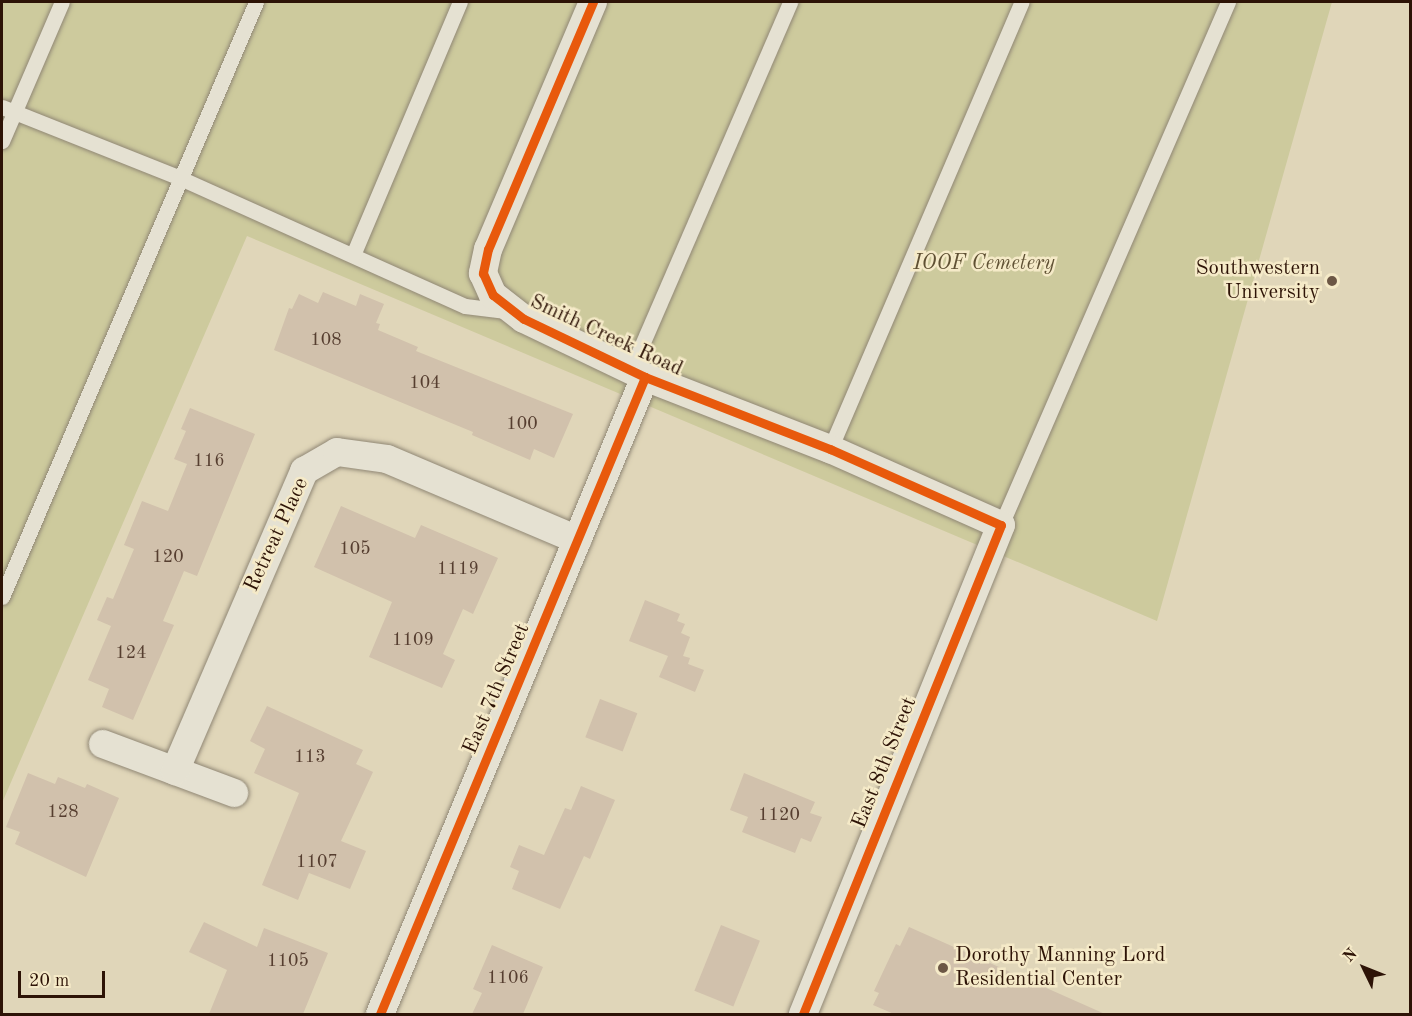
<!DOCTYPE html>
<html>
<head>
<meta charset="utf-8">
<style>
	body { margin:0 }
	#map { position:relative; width:1412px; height:1016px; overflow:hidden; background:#e0d6b9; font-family:"Old Standard TT",serif }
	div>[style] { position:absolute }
	.green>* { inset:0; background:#cdca9d }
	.building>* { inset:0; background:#d1c1ac; transform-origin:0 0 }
	.roads { filter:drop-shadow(0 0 2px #908775) drop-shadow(0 0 2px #908775) }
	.service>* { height:15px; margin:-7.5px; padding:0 7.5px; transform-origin:7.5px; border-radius:7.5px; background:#e5e1d2 }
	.minor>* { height:28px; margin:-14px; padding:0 14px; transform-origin:14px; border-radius:14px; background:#e5e1d2 }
	.cycleway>* { height:9px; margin:-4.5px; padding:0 4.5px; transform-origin:4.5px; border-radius:4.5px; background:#e8590c }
	.dots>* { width:16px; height:16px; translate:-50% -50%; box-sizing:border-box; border:3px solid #f5eac8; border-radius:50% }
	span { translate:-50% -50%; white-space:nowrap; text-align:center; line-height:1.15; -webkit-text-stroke:5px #f5eac8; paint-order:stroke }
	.number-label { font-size:18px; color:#563e30 }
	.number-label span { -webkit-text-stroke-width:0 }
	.park-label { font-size:21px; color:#5f5033; font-style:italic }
	.poi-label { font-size:21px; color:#2d1306 }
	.right { translate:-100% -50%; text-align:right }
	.left { translate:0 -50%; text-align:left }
	.street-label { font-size:21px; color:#2d1306 }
	.frame { position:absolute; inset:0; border:3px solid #2d1306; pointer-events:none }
	.north { position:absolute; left:1334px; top:938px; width:60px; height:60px; -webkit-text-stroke:4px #f5eac8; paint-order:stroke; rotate:313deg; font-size:16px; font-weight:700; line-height:24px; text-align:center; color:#2d1306 }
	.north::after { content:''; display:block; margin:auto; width:21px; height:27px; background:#2d1306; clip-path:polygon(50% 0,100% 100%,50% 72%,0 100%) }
	.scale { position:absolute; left:18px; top:971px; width:87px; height:27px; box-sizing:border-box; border:3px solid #2d1306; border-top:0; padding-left:8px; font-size:18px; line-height:21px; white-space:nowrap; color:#2d1306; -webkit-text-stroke:4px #f5eac8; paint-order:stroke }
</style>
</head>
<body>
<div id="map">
	<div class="green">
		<i style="clip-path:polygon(2px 2px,1332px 2px,1157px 621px,247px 236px,2px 803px)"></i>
	</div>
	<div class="building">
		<i style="clip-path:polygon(323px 292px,356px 306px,360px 294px,384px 304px,376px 323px,380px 324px,378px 330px,418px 347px,416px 351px,573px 414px,554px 458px,534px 449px,530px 460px,472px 435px,473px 432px,274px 350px,289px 308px,292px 309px,299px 294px,318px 303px)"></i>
		<i style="clip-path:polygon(190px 408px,255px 434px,197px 576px,184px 571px,163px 621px,174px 625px,133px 720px,102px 707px,109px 689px,88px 680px,111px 626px,97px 620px,107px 597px,113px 599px,134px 549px,124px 545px,142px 501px,168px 511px,187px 464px,174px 459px,186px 431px,181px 429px)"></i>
		<i style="clip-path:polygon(341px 506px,415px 538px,421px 525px,498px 558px,473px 614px,463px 609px,443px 654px,455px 660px,442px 688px,369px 657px,392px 602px,314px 567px)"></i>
		<i style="clip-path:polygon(645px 600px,680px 614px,677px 621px,685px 624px,681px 633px,690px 637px,683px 656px,690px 658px,688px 664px,704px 670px,695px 692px,659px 677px,668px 656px,629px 641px)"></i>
		<i style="left:600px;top:699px;width:40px;height:41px;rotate:21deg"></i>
		<i style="clip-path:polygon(267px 706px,363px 750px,356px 764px,373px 772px,341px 841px,366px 851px,350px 889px,309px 873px,298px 900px,262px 885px,299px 793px,254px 773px,265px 749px,250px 741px)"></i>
		<i style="clip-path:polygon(28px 773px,55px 784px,58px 777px,85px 788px,87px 784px,119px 798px,86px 877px,15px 844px,20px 832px,6px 827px)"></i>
		<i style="clip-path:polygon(744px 773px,815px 802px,810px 813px,822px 817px,811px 842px,801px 838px,795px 853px,742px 832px,748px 817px,730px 810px)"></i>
		<i style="clip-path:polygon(581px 786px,615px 800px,590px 859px,584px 856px,560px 909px,512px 889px,519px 871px,510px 867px,519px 845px,544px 855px,565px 808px,571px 810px)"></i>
		<i style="clip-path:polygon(204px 922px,257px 947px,264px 928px,328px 953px,303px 1014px,209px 1014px,227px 970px,189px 952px)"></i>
		<i style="left:721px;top:925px;width:42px;height:71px;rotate:22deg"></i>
		<i style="clip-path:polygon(909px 927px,1105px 1014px,894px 1014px,873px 1005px,879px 993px,874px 991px,896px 944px,900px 946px)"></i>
		<i style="clip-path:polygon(492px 945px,543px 967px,523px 1014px,472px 1014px,482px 993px,473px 989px)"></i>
	</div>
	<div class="roads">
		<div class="service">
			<i style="left:2px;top:107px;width:192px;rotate:21.7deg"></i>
			<i style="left:180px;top:178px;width:312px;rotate:24.2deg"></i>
			<i style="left:465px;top:306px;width:41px;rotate:7deg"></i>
			<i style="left:2px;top:141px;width:151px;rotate:-66.7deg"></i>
			<i style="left:353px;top:255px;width:275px;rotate:-67.1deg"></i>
			<i style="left:631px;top:370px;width:401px;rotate:-66.6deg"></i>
			<i style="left:830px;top:449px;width:486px;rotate:-66.8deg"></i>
			<i style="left:1001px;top:525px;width:570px;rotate:-66.54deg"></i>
			<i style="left:2px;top:597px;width:647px;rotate:-66.88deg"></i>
		</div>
		<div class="minor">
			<i style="left:593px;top:2px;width:268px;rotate:113deg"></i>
			<i style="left:488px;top:249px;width:25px;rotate:102deg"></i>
			<i style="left:483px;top:273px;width:24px;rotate:66deg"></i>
			<i style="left:493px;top:295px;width:39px;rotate:38deg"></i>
			<i style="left:524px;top:319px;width:134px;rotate:25.6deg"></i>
			<i style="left:645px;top:377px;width:199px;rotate:21.3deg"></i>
			<i style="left:830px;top:449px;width:187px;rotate:24deg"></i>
			<i style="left:1001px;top:525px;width:528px;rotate:112.04deg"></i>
			<i style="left:103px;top:744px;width:140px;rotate:20.5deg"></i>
			<i style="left:175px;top:771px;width:327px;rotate:-66.7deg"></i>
			<i style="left:304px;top:471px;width:38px;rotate:-30deg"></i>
			<i style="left:337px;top:452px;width:50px;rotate:8deg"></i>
			<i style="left:387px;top:459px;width:207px;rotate:23deg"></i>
			<i style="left:380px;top:1014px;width:690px;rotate:-67.41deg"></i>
		</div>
	</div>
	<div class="cycleway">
		<i style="left:593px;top:2px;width:268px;rotate:113deg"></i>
		<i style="left:488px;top:249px;width:25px;rotate:102deg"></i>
		<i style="left:483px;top:273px;width:24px;rotate:66deg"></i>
		<i style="left:493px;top:295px;width:39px;rotate:38deg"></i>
		<i style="left:524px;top:319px;width:134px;rotate:25.6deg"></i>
		<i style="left:645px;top:377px;width:199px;rotate:21.3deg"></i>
		<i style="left:830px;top:449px;width:187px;rotate:24deg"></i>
		<i style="left:1001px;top:525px;width:528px;rotate:112.04deg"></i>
		<i style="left:380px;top:1014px;width:690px;rotate:-67.41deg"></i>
	</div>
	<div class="dots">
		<i style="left:1332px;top:281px;background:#6c5745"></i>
		<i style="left:943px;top:968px;background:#6c5745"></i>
	</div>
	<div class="number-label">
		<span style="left:326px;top:340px">108</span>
		<span style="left:425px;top:383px">104</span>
		<span style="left:522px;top:424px">100</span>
		<span style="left:209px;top:461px">116</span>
		<span style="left:355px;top:549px">105</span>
		<span style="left:168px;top:557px">120</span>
		<span style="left:458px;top:569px">1119</span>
		<span style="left:413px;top:640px">1109</span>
		<span style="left:131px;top:653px">124</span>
		<span style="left:310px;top:757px">113</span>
		<span style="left:63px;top:812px">128</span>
		<span style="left:779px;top:815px">1120</span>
		<span style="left:317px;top:862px">1107</span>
		<span style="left:288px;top:961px">1105</span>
		<span style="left:508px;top:978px">1106</span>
	</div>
	<div class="park-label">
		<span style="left:984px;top:264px">IOOF Cemetery</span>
	</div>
	<div class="poi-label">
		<span class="right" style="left:1320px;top:281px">Southwestern<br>University</span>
		<span class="left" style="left:955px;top:968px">Dorothy Manning Lord<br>Residential Center</span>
	</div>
	<div class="street-label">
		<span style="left:606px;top:336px;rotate:25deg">Smith Creek Road</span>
		<span style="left:277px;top:535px;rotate:-65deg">Retreat Place</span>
		<span style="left:497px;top:689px;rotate:-67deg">East 7th Street</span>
		<span style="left:885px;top:763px;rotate:-68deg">East 8th Street</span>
	</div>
	<div class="frame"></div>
	<div class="north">N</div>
	<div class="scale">20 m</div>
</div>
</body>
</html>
